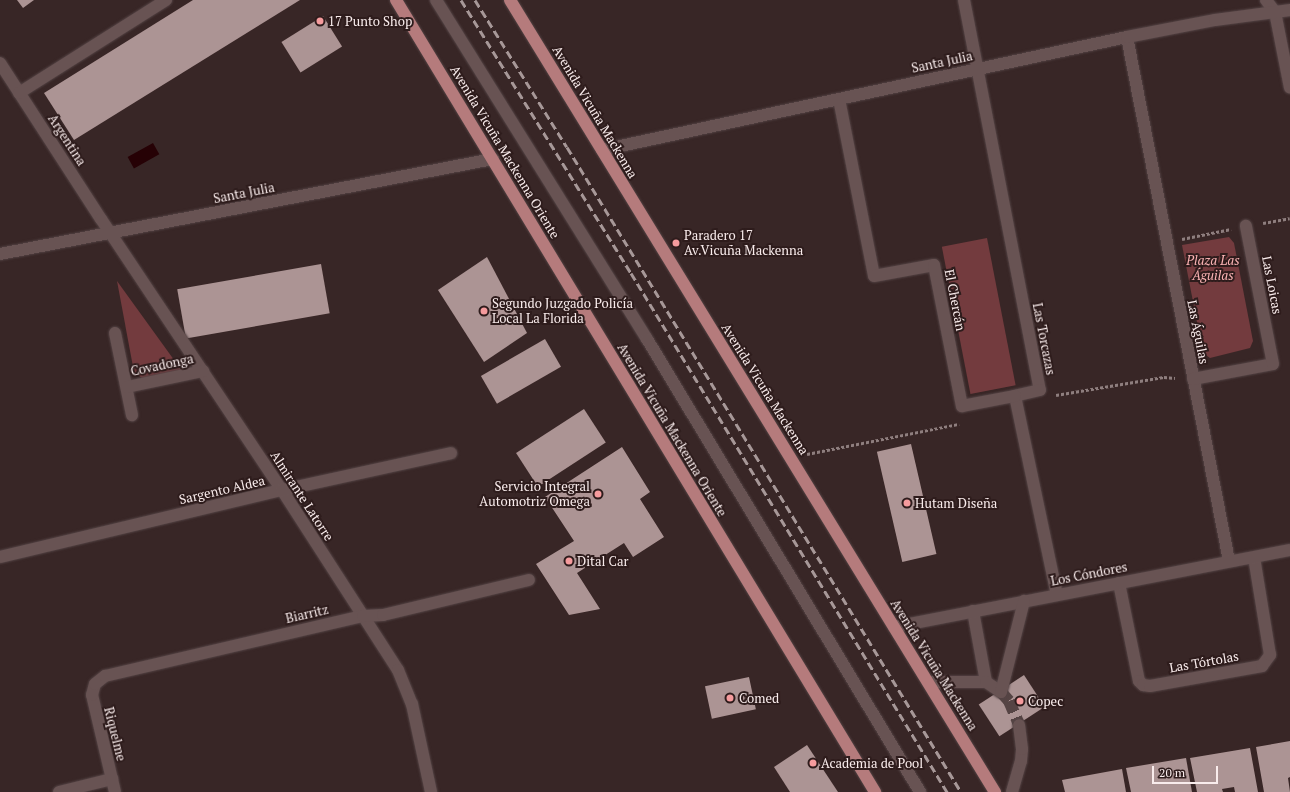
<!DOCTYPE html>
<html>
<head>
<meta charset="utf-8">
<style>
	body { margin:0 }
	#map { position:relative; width:1290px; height:792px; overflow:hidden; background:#382626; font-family:"PT Serif",serif }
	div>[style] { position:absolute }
	.green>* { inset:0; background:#733b3e; transform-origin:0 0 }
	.water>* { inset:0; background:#260105; transform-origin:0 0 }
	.building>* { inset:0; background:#ac9494; transform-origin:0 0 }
	.minor-tunnel>* { height:12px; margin-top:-6px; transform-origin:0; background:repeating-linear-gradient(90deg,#544 0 12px,transparent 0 18px) }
	.path>* { height:2.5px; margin-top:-1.25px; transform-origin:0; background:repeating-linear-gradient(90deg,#8e7e7e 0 3px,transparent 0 5px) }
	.roads { filter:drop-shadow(0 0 1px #534344) drop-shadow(0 0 1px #534344) }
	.minor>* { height:12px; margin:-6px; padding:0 6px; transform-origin:6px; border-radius:6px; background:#685353 }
	.major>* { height:12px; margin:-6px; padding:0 6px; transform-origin:6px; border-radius:6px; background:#b57b7c }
	.rail>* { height:3px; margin-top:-1.5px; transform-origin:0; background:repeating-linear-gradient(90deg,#a79898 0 8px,transparent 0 12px) }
	.dots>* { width:11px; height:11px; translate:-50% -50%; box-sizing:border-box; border:2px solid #2e1c1c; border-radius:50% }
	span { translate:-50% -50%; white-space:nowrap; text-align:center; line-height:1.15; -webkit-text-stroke:4px #2e1c1c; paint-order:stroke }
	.poi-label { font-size:13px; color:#f9ecec }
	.left { translate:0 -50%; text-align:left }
	.right { translate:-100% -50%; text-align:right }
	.street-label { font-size:13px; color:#f9ecec }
	.park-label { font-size:13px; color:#fbb3b4; font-style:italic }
	.scale { position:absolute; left:1152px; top:766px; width:66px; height:18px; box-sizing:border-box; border:2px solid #f9ecec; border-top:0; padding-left:5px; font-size:12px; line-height:14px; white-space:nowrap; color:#f9ecec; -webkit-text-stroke:3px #2e1c1c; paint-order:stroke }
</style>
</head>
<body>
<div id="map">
	<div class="green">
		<i style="clip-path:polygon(1229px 237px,1234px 243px,1253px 341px,1250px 348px,1210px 358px,1203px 353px,1182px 245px)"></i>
		<i style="left:987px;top:238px;width:150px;height:46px;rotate:79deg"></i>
		<i style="clip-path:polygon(117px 281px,182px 371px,143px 379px,134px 372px)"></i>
	</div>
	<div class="water">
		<i style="left:153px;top:143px;width:13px;height:29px;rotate:61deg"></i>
	</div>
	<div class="building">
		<i style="clip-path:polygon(17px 0,34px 0,23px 8px)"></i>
		<i style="clip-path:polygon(193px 0,300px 0,74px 140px,44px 93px)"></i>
		<i style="left:323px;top:16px;width:36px;height:49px;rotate:58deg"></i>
		<i style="clip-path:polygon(487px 257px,527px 333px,484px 362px,438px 290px)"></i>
		<i style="left:321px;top:264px;width:50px;height:146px;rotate:80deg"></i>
		<i style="left:545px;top:339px;width:32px;height:74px;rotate:60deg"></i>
		<i style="left:584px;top:409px;width:40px;height:81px;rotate:57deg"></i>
		<i style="left:911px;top:444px;width:113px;height:35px;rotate:77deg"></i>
		<i style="clip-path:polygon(622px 447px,650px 492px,640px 499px,664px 537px,633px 557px,624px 543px,577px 573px,600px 609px,569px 615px,536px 564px,574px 541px,545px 497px)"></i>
		<i style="left:1024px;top:675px;width:38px;height:54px;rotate:57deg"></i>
		<i style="left:749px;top:677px;width:33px;height:45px;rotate:78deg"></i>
		<i style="clip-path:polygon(1290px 741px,1290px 777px,1288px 778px,1290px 792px,1264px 792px,1256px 747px)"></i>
		<i style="clip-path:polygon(807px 745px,838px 792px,790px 792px,774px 767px)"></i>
		<i style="clip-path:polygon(1250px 748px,1258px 792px,1235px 792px,1234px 787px,1222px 789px,1223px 792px,1197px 792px,1190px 758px)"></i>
		<i style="clip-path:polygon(1186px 758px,1192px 792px,1131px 792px,1126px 768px)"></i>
		<i style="clip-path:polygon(1122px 769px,1126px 792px,1065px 792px,1062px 780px)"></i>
	</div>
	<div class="minor-tunnel">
		<i style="left:1001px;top:692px;width:12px;rotate:48deg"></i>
		<i style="left:1009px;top:701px;width:26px;rotate:67deg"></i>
	</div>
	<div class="path">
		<i style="left:1263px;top:223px;width:27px;rotate:-10deg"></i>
		<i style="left:1182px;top:239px;width:50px;rotate:-11.5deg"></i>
		<i style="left:1056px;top:395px;width:109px;rotate:-9.5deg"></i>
		<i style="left:1164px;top:377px;width:11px;rotate:5deg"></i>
		<i style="left:807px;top:454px;width:155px;rotate:-11.2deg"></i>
	</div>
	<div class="roads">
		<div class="minor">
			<i style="left:436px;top:0;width:399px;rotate:58.1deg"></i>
			<i style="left:647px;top:339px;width:529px;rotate:58.92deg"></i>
			<i style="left:964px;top:0;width:397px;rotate:79deg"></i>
			<i style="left:1040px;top:390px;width:26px;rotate:167deg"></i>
			<i style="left:1015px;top:396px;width:203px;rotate:78.1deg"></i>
			<i style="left:1266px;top:0;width:15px;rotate:53deg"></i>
			<i style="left:1275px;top:12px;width:77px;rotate:78.8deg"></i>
			<i style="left:1127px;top:37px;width:534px;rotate:78.98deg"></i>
			<i style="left:0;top:63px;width:186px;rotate:57.1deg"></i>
			<i style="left:101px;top:219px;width:326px;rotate:56.3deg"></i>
			<i style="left:282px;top:490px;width:214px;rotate:57.2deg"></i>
			<i style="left:398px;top:670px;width:37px;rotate:68deg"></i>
			<i style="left:412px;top:704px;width:90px;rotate:77.8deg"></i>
			<i style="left:19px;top:93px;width:174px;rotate:-32.3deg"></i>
			<i style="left:839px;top:99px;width:180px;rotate:78.8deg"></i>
			<i style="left:874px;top:276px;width:61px;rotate:-10.4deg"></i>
			<i style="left:934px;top:265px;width:144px;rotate:78.8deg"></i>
			<i style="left:962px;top:406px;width:54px;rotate:-10.7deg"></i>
			<i style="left:602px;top:150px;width:537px;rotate:-12.15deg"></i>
			<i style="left:1127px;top:37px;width:90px;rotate:-10.9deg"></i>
			<i style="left:1215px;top:20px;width:76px;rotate:-7.6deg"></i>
			<i style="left:0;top:254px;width:502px;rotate:-10.91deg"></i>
			<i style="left:115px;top:333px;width:84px;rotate:78.3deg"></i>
			<i style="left:1193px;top:379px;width:81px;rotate:-10.6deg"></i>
			<i style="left:1273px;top:364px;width:141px;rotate:-101.1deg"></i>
			<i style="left:127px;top:387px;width:78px;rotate:-11.9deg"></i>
			<i style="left:0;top:557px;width:290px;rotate:-13.4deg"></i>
			<i style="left:282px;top:490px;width:173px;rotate:-12.3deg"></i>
			<i style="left:1119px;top:583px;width:100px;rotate:78.5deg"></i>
			<i style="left:1139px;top:681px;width:6px;rotate:45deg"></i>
			<i style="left:1143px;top:685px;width:7px;rotate:8deg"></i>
			<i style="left:1150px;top:686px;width:114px;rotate:-10.1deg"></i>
			<i style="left:1262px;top:666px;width:14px;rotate:-54deg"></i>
			<i style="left:1270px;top:655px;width:99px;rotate:-99.3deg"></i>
			<i style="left:973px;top:611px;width:72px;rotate:79.6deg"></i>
			<i style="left:894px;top:627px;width:403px;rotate:-11deg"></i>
			<i style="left:928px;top:682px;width:58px"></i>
			<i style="left:986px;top:682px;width:18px;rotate:34deg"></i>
			<i style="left:1001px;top:692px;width:94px;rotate:-75.8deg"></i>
			<i style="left:59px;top:792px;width:55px;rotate:-13.8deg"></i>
			<i style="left:115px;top:792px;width:100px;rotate:-103.3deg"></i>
			<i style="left:92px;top:695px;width:11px;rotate:-75deg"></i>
			<i style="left:95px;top:684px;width:13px;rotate:-39deg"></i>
			<i style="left:105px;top:676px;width:265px;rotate:-13.1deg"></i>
			<i style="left:363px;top:616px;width:20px;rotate:-3deg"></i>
			<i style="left:383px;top:615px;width:150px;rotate:-13.5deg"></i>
			<i style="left:1012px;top:792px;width:32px;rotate:-74deg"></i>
			<i style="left:1021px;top:761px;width:12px;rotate:-85deg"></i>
			<i style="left:1022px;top:749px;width:24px;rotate:-97deg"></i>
		</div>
		<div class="major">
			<i style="left:396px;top:0;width:926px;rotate:58.83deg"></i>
			<i style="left:510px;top:0;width:929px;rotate:58.52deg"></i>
		</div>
	</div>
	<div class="rail">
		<i style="left:461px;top:0;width:322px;rotate:58.1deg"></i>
		<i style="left:631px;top:273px;width:608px;rotate:58.66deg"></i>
		<i style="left:475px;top:0;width:173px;rotate:58deg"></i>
		<i style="left:567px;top:147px;width:756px;rotate:58.58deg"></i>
	</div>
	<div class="dots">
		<i style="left:320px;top:21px;background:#f59b9d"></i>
		<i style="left:676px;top:243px;background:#f59b9d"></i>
		<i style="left:484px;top:311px;background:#f59b9d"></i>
		<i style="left:598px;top:494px;background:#f59b9d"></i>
		<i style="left:907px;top:503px;background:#f59b9d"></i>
		<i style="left:569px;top:561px;background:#f59b9d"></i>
		<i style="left:730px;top:698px;background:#f59b9d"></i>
		<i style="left:1020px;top:701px;background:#f59b9d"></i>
		<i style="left:813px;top:763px;background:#f59b9d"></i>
	</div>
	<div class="poi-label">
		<span class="left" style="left:328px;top:21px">17 Punto Shop</span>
		<span class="left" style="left:684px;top:243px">Paradero 17<br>Av.Vicuña Mackenna</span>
		<span class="left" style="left:492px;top:311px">Segundo Juzgado Policía<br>Local La Florida</span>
		<span class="right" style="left:590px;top:494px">Servicio Integral<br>Automotriz Omega</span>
		<span class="left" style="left:915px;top:503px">Hutam Diseña</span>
		<span class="left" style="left:577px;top:561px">Dital Car</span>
		<span class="left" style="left:739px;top:698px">Comed</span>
		<span class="left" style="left:1028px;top:701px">Copec</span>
		<span class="left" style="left:821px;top:763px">Academia de Pool</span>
	</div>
	<div class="street-label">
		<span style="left:942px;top:62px;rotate:-12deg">Santa Julia</span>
		<span style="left:595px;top:112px;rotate:59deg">Avenida Vicuña Mackenna</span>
		<span style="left:67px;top:140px;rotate:57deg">Argentina</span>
		<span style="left:505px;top:152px;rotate:59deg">Avenida Vicuña Mackenna Oriente</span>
		<span style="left:244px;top:193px;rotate:-11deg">Santa Julia</span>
		<span style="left:1272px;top:285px;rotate:79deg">Las Loicas</span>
		<span style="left:955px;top:300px;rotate:79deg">El Chercán</span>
		<span style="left:1198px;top:332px;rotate:79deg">Las Águilas</span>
		<span style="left:1044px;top:339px;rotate:79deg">Las Torcazas</span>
		<span style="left:162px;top:365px;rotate:-12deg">Covadonga</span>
		<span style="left:765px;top:389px;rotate:58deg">Avenida Vicuña Mackenna</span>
		<span style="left:672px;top:430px;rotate:59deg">Avenida Vicuña Mackenna Oriente</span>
		<span style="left:222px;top:490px;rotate:-13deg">Sargento Aldea</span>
		<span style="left:302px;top:496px;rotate:57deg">Almirante Latorre</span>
		<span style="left:1089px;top:574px;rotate:-11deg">Los Cóndores</span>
		<span style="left:307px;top:614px;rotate:-13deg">Biarritz</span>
		<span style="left:1204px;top:662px;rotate:-10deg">Las Tórtolas</span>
		<span style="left:934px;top:665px;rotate:58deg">Avenida Vicuña Mackenna</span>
		<span style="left:115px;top:734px;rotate:76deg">Riquelme</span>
	</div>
	<div class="park-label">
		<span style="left:1213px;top:268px">Plaza Las<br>Águilas</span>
	</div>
	<div class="scale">20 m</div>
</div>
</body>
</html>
